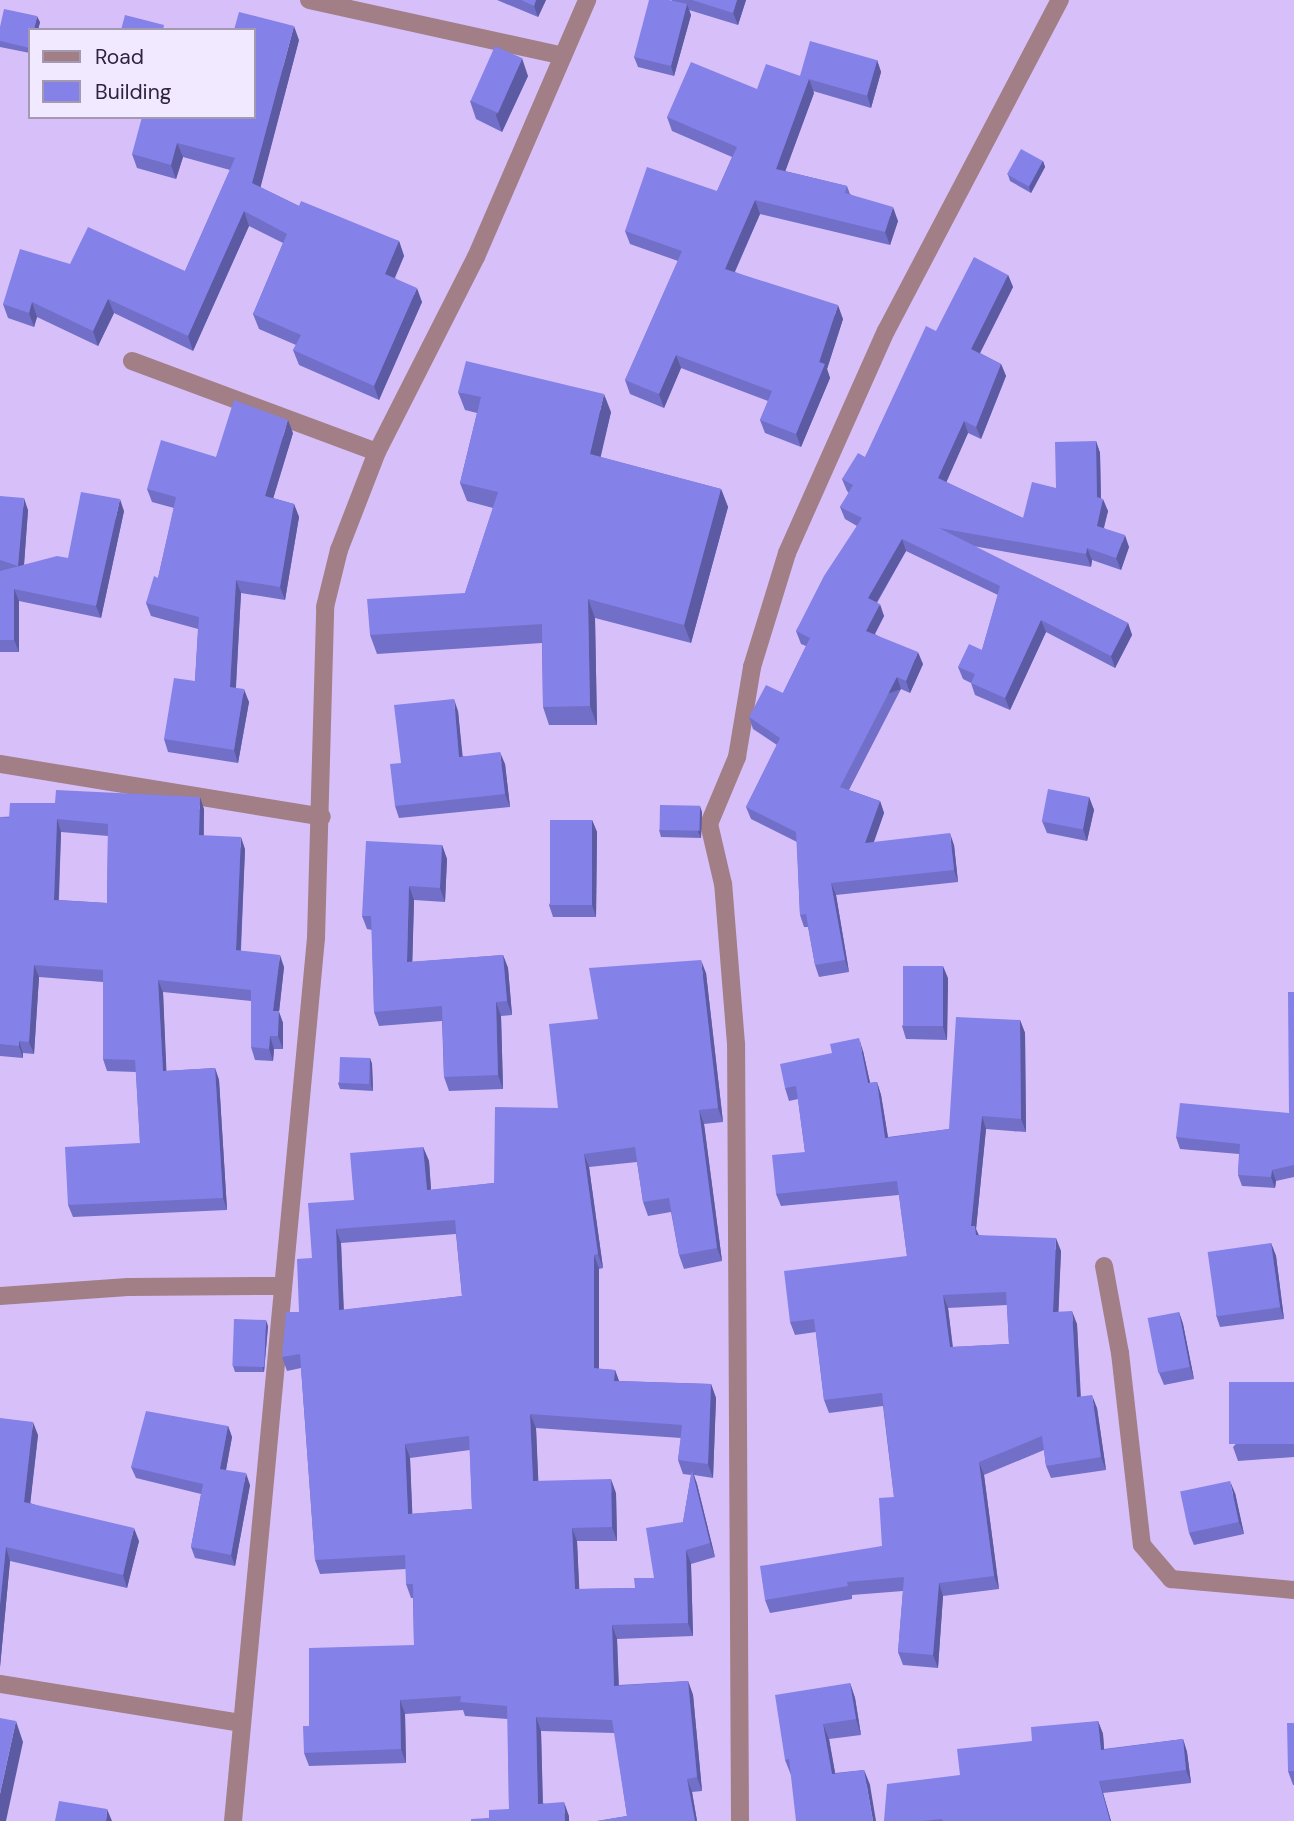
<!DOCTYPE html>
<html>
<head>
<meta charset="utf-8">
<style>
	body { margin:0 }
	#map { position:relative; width:1294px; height:1821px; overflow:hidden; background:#d7c0f9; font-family:"DM Sans",sans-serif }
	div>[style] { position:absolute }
	.minor>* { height:18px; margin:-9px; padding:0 9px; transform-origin:9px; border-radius:9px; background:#a27e86 }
	.wall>* { inset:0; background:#726fc8 }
	.shaded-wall>* { inset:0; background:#5c5aa2; transform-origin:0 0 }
	.building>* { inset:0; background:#8481e8; transform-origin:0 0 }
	span { translate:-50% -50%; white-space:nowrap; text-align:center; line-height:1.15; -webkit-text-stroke:7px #f1e9ff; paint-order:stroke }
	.legend { position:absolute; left:28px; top:28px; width:228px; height:91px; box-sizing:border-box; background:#f1e9ff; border:2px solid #a39ab2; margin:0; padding:9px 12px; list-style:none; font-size:21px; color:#2f243f }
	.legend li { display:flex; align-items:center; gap:14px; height:35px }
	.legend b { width:35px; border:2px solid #a39ab2 }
</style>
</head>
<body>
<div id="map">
	<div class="minor">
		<i style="left:309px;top:0;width:260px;rotate:12.4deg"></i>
		<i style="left:132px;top:361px;width:261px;rotate:20.4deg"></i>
		<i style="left:0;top:764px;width:326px;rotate:9.3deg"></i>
		<i style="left:1104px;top:1266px;width:88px;rotate:79.6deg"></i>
		<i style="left:1120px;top:1353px;width:193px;rotate:83.5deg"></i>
		<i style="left:1142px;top:1545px;width:45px;rotate:49.5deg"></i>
		<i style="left:1171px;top:1579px;width:123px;rotate:5.1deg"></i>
		<i style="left:0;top:1296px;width:128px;rotate:-4deg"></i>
		<i style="left:128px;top:1287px;width:153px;rotate:-0.4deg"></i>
		<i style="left:0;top:1684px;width:245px;rotate:9.2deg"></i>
		<i style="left:233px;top:1821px;width:887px;rotate:-84.63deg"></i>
		<i style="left:316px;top:938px;width:331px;rotate:-88.4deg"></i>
		<i style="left:325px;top:607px;width:59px;rotate:-76.2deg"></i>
		<i style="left:339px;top:550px;width:105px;rotate:-68.8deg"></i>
		<i style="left:377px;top:452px;width:219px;rotate:-63.1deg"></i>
		<i style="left:476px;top:257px;width:280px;rotate:-66.6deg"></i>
		<i style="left:740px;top:1821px;width:777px;rotate:-90.29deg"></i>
		<i style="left:736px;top:1044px;width:161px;rotate:-94.6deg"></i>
		<i style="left:723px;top:884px;width:62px;rotate:-103.1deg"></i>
		<i style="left:709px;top:824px;width:73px;rotate:-67.3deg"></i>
		<i style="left:737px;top:757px;width:91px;rotate:-80.5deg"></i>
		<i style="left:752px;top:667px;width:119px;rotate:-72.9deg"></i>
		<i style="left:787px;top:553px;width:243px;rotate:-66deg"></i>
		<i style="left:886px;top:331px;width:374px;rotate:-62.3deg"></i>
	</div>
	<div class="wall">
		<i style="clip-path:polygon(497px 0,546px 0,538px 17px)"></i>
		<i style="clip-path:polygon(672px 0,746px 0,738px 25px,689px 10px,691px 15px,674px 76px,638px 67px,634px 57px)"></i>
		<i style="clip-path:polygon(40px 22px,38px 30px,30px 30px,30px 53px,0 47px,0 27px)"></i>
		<i style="clip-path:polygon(299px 40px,260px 187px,299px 206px,399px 241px,404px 256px,395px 278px,422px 302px,379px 400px,299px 365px,293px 350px,296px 345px,259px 329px,253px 314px,283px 243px,249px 226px,193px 351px,114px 313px,98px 346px,37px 317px,34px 327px,8px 318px,3px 304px,70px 264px,185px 271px,230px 170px,183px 157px,176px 179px,137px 168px,132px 154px,254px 117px)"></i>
		<i style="clip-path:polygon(877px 60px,881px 72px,871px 108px,813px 91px,814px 93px,785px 171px,847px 186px,850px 194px,898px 221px,890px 245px,760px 214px,735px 272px,843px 319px,827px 369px,830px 378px,801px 447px,765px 433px,760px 420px,768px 401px,681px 368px,664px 408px,630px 394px,625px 380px,678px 261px,630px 244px,625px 231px,717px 191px,732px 157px,672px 131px,667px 117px,801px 77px)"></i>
		<i style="clip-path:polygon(528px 76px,502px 132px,476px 119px,470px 101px)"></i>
		<i style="clip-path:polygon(1043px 161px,1045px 167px,1031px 193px,1010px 181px,1008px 175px)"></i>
		<i style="clip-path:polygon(1008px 275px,1013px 287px,980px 353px,1001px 364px,1006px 376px,981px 439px,968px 433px,946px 482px,1023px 518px,1056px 488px,1096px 441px,1100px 453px,1101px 498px,1108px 511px,1104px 528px,1129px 547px,1121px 570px,1092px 560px,1091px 567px,973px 546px,1128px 623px,1132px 635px,1115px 668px,1046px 632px,1010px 710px,975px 695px,971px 683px,963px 679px,958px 667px,982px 650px,998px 595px,906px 551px,877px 603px,884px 616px,875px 634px,923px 664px,910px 693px,901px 689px,849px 790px,880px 801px,884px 813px,874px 842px,954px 845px,958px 882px,836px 895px,849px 972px,819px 977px,815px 965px,808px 927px,804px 927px,800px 915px,797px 842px,751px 819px,746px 807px,777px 745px,753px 729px,749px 717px,783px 693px,806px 646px,801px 644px,796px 631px,857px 526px,845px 519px,840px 507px,849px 493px,847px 491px,842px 479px,865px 457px,936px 331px)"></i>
		<i style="clip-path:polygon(458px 392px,611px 412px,600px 457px,721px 489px,728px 507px,691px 643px,595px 618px,597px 725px,549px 725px,543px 707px,542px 643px,377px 654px,370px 635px,465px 593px,493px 508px,467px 501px,460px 483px,477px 413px,465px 410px)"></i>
		<i style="clip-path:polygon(293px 433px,273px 498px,294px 504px,299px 517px,285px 600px,241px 593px,236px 688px,249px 702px,238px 763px,168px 752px,164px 739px,195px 681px,198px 629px,151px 616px,146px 603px,158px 578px,174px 508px,152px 502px,147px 489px,216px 457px)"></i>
		<i style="clip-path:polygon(0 496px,28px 510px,24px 565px,68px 558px,124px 511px,101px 618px,19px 601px,19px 652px,0 652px)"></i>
		<i style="clip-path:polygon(458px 711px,462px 756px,505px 764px,510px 807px,399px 818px,395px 806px,401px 763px)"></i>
		<i style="clip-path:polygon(1089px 797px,1094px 810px,1087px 841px,1047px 833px,1042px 821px)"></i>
		<i style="clip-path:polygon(evenodd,204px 809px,204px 836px,245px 849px,241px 951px,284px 967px,279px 1012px,283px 1023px,283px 1049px,274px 1049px,273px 1061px,255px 1060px,251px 1047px,251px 1001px,163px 992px,166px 1071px,215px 1068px,219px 1080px,227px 1210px,73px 1217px,68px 1205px,140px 1143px,136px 1072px,107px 1071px,103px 1059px,103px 982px,39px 977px,34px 1054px,23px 1053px,23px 1058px,0 1056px,0 817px,204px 809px,61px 832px,108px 836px,107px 903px,59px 900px,61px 832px)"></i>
		<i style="clip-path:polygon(702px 812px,701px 838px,661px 837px,659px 830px)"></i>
		<i style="clip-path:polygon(592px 820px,597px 832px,596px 917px,553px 917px,549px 905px)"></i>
		<i style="clip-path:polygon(442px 845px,447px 859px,445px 902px,414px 900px,412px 962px,503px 955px,508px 968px,512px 1015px,501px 1016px,503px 1089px,449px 1091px,444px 1077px,442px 1021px,379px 1026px,374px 1012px,372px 930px,367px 929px,362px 916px)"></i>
		<i style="clip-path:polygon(evenodd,706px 973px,723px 1122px,704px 1124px,722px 1261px,684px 1269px,679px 1255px,671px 1212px,648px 1216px,643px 1202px,637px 1162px,589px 1167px,603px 1268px,599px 1269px,599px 1369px,615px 1370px,619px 1381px,711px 1384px,716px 1398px,713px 1478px,694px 1475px,697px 1484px,715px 1557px,691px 1564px,693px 1636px,617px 1639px,619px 1685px,688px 1681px,693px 1695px,702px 1791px,692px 1792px,697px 1821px,597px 1821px,627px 1816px,615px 1733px,541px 1731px,543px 1803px,569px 1816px,569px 1821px,471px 1821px,489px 1818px,509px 1809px,508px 1719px,465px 1716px,463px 1710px,405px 1714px,406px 1763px,309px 1766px,304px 1753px,309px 1726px,414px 1645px,413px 1598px,411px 1598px,406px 1584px,406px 1569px,320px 1574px,315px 1560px,301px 1368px,287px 1371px,282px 1357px,299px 1312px,312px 1258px,354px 1200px,423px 1147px,429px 1161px,431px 1190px,494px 1183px,558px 1108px,598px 1019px,706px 973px,456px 1234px,462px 1296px,344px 1310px,341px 1243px,456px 1234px,706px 973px,536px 1428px,681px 1438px,678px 1460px,683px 1474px,691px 1475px,683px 1522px,654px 1578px,635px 1588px,579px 1589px,577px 1541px,617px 1541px,616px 1493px,538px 1481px,536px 1428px,706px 973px,470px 1450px,472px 1509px,412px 1514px,410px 1458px,470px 1450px)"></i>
		<i style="clip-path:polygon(948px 978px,947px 1040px,906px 1039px,902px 1026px)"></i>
		<i style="clip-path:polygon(1294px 992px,1294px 1177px,1276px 1181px,1275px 1188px,1242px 1186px,1238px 1175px,1239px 1154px,1180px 1149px,1176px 1137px,1289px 1113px)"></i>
		<i style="clip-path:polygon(evenodd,1020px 1020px,1025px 1033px,1026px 1132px,986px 1129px,976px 1229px,979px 1235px,1061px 1251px,1058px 1312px,1077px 1324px,1081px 1397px,1097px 1408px,1106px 1470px,1051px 1478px,1046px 1466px,1044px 1450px,984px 1475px,999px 1589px,943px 1596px,938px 1668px,903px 1665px,898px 1652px,903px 1591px,852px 1595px,852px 1599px,770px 1613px,765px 1600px,882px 1546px,894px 1497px,883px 1406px,829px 1413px,824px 1400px,816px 1332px,795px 1335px,790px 1322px,907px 1256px,899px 1195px,781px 1206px,776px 1194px,805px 1152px,798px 1099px,789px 1101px,785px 1088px,863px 1051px,870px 1083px,877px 1082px,881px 1095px,888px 1137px,949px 1129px,1020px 1020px,1007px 1305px,1009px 1344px,953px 1347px,948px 1308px,1007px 1305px)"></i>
		<i style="clip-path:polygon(370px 1058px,372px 1064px,373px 1091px,340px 1089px,338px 1083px)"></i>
		<i style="clip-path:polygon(1271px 1243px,1276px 1256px,1284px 1319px,1220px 1327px,1216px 1315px)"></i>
		<i style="clip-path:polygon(1179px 1312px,1183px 1324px,1194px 1379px,1164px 1385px,1159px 1373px)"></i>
		<i style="clip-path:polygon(268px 1326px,264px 1372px,235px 1372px,233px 1366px)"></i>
		<i style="clip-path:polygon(1294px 1382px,1294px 1457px,1238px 1461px,1233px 1447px)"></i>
		<i style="clip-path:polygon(0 1418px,38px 1435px,30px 1503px,139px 1541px,127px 1588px,10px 1561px,0 1667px)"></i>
		<i style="clip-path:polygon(228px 1426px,232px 1437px,226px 1470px,250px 1485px,235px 1566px,195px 1558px,191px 1547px,201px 1494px,136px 1478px,131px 1467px)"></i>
		<i style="clip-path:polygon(1235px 1493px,1244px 1534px,1194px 1545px,1189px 1533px)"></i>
		<i style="clip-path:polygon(850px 1683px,855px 1698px,861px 1735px,829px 1739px,835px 1773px,864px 1770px,870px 1785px,791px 1775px,785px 1760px)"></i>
		<i style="clip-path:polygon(1098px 1721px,1103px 1734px,1104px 1749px,1183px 1739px,1187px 1752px,1191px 1783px,1103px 1793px,1111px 1821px,884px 1821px,960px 1775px,1032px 1741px)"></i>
		<i style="clip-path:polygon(1294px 1723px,1294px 1785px,1293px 1785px,1288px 1771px)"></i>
	</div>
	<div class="shaded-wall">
		<i style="clip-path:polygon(536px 0,546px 0,538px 17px,534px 6px)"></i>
		<i style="clip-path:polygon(737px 0,746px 0,738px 25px,733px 13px)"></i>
		<i style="clip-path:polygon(687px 4px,691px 15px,674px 76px,671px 66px)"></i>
		<i style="clip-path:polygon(37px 16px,40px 22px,38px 30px,34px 30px)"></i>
		<i style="clip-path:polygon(294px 26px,299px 40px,258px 197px,252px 183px)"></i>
		<i style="clip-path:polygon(522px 58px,528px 76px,502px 132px,496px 115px)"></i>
		<i style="clip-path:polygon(877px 60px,881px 72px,871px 108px,867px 95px)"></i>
		<i style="clip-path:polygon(809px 79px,814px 93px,781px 183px,776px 169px)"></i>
		<i style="clip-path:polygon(177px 143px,183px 157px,176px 179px,171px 165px)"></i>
		<i style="clip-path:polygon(1043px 161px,1045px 167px,1031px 193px,1029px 187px)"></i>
		<i style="clip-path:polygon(755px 200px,760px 214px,730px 282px,725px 269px)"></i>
		<i style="clip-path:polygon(893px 207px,898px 221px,890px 245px,885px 232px)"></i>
		<i style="clip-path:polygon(244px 211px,249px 226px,193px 351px,188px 336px)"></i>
		<i style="clip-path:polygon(399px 241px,404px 256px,390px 288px,385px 274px)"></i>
		<i style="clip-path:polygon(1008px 275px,1013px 287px,976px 361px,971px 349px)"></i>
		<i style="clip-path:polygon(417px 288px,422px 302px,379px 400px,374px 386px)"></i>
		<i style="clip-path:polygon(108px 299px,114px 313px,98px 346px,93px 331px)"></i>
		<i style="clip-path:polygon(32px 302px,37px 317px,34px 327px,29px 313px)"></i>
		<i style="clip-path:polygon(838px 305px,843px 319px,827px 369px,830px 378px,801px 447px,796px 434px)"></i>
		<i style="clip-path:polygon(676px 355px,681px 368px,664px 408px,659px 394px)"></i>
		<i style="clip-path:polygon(1001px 364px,1006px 376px,981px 439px,976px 427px)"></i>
		<i style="clip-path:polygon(604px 394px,611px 412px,597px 473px,590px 454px)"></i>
		<i style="clip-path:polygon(288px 420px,293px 433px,270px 509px,265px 496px)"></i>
		<i style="clip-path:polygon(964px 421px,968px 433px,943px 490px,938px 478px)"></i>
		<i style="clip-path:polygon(1096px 441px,1100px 453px,1101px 507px,1103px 499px,1108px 511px,1101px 538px,1097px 526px)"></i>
		<i style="clip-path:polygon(721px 489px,728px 507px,691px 643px,684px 625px)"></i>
		<i style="clip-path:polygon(24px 498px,28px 510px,23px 578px,18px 566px)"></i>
		<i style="clip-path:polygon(120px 499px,124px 511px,101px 618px,96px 606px)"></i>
		<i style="clip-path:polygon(294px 504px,299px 517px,285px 600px,280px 587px)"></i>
		<i style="clip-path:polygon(1125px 535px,1129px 547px,1121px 570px,1116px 558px)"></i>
		<i style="clip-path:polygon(902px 539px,906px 551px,872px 610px,868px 598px)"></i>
		<i style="clip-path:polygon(1087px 548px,1092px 560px,1091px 567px,1086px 554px)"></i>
		<i style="clip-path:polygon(236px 580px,241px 593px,235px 700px,230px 687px)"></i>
		<i style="clip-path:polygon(14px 589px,19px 601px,19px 652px,14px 640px)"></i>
		<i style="clip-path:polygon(588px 599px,595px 618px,597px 725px,590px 706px)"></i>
		<i style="clip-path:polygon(880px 604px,884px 616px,870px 643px,866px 631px)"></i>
		<i style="clip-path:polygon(1041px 620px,1046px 632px,1010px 710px,1005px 698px)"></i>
		<i style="clip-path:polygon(1128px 623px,1132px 635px,1115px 668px,1111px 656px)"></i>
		<i style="clip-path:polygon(918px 652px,923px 664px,910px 693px,906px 681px)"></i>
		<i style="left:897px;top:677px;width:13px;height:124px;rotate:72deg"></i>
		<i style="clip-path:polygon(244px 689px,249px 702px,238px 763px,234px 750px)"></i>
		<i style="clip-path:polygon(454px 699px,458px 711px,464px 769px,459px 757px)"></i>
		<i style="clip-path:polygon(500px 752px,505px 764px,510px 807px,505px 794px)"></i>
		<i style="clip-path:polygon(200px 797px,204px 809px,203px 848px,199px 835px)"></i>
		<i style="clip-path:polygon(1089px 797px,1094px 810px,1087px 841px,1083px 829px)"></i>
		<i style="clip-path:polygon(880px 801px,884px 813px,869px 855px,865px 843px)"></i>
		<i style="clip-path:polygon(700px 806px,702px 812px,701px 838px,698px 832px)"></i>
		<i style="clip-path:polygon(57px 819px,61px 832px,58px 912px,54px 900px)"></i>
		<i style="clip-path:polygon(592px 820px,597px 832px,596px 917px,592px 905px)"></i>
		<i style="clip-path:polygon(950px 833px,954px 845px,958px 882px,954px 870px)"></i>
		<i style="clip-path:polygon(241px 837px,245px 849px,240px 962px,236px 950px)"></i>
		<i style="clip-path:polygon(442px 845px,447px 859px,445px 902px,440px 888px)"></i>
		<i style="clip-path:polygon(831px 883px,836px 895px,849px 972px,845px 960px)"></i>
		<i style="clip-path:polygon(409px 886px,414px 900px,412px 976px,407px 962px)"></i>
		<i style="clip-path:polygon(280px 955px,284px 967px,279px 1012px,283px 1023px,283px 1049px,278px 1036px,273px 1011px)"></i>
		<i style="clip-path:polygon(503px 955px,508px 968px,512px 1015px,507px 1001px)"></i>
		<i style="clip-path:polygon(701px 960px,706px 973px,723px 1122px,718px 1108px)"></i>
		<i style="clip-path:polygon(34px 965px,39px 977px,34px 1054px,29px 1042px)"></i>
		<i style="clip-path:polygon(943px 966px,948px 978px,947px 1040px,943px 1027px)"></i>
		<i style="clip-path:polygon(158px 980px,163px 992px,167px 1083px,163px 1071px)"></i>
		<i style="clip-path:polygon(496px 1002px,501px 1016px,503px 1089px,498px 1075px)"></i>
		<i style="clip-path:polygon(1020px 1020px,1025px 1033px,1026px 1132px,1021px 1119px)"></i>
		<i style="clip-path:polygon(270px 1036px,274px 1049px,273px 1061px,269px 1049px)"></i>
		<i style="clip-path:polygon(859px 1038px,863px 1051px,873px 1096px,868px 1083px)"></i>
		<i style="clip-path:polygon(19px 1041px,23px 1053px,23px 1058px,19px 1046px)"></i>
		<i style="clip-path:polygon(370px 1058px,372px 1064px,373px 1091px,371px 1085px)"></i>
		<i style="clip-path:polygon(215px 1068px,219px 1080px,227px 1210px,223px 1198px)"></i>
		<i style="clip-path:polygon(877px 1082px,881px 1095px,890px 1150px,885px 1138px)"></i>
		<i style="clip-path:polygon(699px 1110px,704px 1124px,722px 1261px,717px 1248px)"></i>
		<i style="clip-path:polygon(982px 1116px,986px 1129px,976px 1229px,980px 1239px,980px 1248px,971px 1226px)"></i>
		<i style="clip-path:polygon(423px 1147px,429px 1161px,432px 1204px,427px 1190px)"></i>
		<i style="clip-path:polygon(584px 1154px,589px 1167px,603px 1268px,598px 1254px)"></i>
		<i style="clip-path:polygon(1272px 1170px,1276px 1181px,1275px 1188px,1271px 1177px)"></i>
		<i style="clip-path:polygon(336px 1229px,341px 1243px,344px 1324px,339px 1310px)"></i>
		<i style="clip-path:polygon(1056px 1238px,1061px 1251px,1058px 1325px,1053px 1312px)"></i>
		<i style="clip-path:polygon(1271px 1243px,1276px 1256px,1284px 1319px,1280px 1307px)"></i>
		<i style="clip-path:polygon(594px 1255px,599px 1269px,599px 1382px,594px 1368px)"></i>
		<i style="clip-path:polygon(943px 1295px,948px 1308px,954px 1360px,950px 1347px)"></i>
		<i style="clip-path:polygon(1072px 1311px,1077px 1324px,1081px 1410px,1077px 1397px)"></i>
		<i style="clip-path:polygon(1179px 1312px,1183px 1324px,1194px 1379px,1190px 1367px)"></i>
		<i style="clip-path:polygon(266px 1320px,268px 1326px,264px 1372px,262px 1366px)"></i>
		<i style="clip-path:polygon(615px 1370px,620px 1384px,614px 1381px)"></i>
		<i style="clip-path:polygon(711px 1384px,716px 1398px,713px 1478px,708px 1464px)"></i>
		<i style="clip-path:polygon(1092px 1395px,1097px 1408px,1106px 1470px,1101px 1457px)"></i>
		<i style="clip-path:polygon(530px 1414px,536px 1428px,539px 1495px,533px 1481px)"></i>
		<i style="clip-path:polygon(33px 1422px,38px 1435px,29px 1515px,24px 1502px)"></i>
		<i style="clip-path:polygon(228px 1426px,232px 1437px,224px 1480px,220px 1469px)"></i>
		<i style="clip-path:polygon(405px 1444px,410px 1458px,413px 1528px,408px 1514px)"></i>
		<i style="clip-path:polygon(979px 1462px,984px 1475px,999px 1589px,994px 1576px)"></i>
		<i style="clip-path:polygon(692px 1470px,697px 1484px,715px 1557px,710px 1543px)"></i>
		<i style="clip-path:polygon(246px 1473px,250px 1485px,235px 1566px,231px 1555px)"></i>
		<i style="clip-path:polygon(611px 1479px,616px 1493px,617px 1541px,612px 1527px)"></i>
		<i style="clip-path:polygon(1230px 1481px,1235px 1493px,1244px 1534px,1239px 1522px)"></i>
		<i style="clip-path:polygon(134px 1528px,139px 1541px,127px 1588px,123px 1575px)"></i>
		<i style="clip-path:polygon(572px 1528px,577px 1541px,580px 1603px,575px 1589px)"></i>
		<i style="clip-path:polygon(6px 1547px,10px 1561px,0 1667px,0 1605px)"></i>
		<i style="clip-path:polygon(686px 1550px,691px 1564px,693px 1636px,688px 1623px)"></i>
		<i style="clip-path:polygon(939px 1583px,943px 1596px,938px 1668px,933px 1655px)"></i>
		<i style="clip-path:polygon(612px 1625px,617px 1639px,619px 1699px,614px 1686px)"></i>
		<i style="clip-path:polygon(688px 1681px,693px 1695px,702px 1791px,697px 1777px)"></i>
		<i style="clip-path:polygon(850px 1683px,855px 1698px,861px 1735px,856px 1719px)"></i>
		<i style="clip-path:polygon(400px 1700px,405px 1714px,406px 1763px,401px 1749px)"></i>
		<i style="clip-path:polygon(536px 1717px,541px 1731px,543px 1818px,538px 1804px)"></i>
		<i style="clip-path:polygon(16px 1721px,23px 1742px,6px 1821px,0 1821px,0 1794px)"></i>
		<i style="clip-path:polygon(1098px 1721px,1103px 1734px,1105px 1763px,1101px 1750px)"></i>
		<i style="clip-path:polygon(823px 1724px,829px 1739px,838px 1789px,832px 1774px)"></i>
		<i style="clip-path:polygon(1183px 1739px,1187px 1752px,1191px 1783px,1186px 1770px)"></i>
		<i style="clip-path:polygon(864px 1770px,870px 1785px,876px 1821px,873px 1821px)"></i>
		<i style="clip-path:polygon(687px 1779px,692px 1792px,697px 1821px,695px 1821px)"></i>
		<i style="clip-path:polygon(1099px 1781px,1103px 1793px,1111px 1821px,1110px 1821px)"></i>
		<i style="clip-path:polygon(564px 1802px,569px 1816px,569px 1821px,565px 1821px)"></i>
		<i style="clip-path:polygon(107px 1809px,112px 1821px,106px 1821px)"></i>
	</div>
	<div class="building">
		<i style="clip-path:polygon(521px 0,536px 0,534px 6px)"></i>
		<i style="clip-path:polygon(649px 0,669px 0,687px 4px,671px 66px,634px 57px)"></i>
		<i style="clip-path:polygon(692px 0,737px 0,733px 13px)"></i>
		<i style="clip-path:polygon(4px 9px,37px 16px,34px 30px,30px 30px,30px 48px,0 41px,0 27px)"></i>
		<i style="clip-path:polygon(239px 12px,294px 26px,252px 183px,299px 206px,301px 201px,399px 241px,385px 274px,417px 288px,374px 386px,293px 350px,301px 335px,253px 314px,287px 234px,244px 211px,188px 336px,108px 299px,93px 331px,32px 302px,29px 313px,3px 304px,20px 249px,70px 264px,88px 227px,185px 271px,235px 158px,177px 143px,171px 165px,132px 154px,142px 117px,254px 117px,254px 30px,234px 30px)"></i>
		<i style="clip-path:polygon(125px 15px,164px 25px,163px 30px,121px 30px)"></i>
		<i style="left:810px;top:41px;width:70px;height:37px;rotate:16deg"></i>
		<i style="left:495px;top:46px;width:30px;height:60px;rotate:24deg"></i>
		<i style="clip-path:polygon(691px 62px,757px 89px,766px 64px,809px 79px,776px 169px,847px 186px,845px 193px,893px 207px,885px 232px,755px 200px,725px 269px,838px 305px,819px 362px,825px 364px,796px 434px,760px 420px,772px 391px,676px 355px,659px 394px,625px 380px,682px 251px,625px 231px,647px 167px,717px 191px,737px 147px,667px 117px)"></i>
		<i style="left:1021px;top:149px;width:25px;height:29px;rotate:29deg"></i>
		<i style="clip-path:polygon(974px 257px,1008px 275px,971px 349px,1001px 364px,976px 427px,964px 421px,938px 478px,1023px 518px,1032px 482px,1056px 488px,1055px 442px,1096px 441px,1097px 497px,1103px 499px,1097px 526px,1125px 535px,1116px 558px,1087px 548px,1086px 554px,939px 528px,1128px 623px,1111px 656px,1041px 620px,1005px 698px,971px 683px,975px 674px,958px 667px,969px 644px,982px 650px,1000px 586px,902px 539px,868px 598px,880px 604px,866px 631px,918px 652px,906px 681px,897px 677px,840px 787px,880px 801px,865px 843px,950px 833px,954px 870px,831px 883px,845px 960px,815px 965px,806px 914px,800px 915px,796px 832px,746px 807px,780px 738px,749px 717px,766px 685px,783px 693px,810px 638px,796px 631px,824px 576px,862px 518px,840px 507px,853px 485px,842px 479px,858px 453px,865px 457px,926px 326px,936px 331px)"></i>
		<i style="clip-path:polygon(466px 361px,604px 394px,590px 454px,721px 489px,684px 625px,588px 599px,590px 706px,543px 707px,542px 624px,370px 635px,367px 599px,465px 593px,498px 492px,460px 483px,481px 397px,458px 392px)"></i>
		<i style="clip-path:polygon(234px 400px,288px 420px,265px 496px,294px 504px,280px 587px,236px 580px,230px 687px,244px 689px,234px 750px,164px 739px,174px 678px,195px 681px,199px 617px,146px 603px,154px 576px,158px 578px,176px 497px,147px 489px,161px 440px,216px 457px)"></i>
		<i style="clip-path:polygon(81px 492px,120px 499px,96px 606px,14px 589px,14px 640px,0 640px,0 571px,57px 556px,68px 558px)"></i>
		<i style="clip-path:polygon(0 496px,24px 498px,18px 566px,0 560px)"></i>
		<i style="clip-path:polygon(454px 699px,459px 757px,500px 752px,505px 794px,395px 806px,390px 764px,401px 763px,394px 705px)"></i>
		<i style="left:1048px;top:789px;width:42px;height:33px;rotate:11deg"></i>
		<i style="clip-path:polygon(evenodd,56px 790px,200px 797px,199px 835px,241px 837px,236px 950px,280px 955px,273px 1011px,279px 1011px,278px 1036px,270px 1036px,269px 1049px,251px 1047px,251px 990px,158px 980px,163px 1071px,215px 1068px,223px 1198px,68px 1205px,65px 1147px,140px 1143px,135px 1060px,103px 1059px,103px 970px,34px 965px,29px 1042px,19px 1041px,19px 1046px,0 1044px,0 817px,9px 818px,10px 803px,55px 803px,56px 790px,57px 819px,108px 824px,107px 903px,54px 900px,57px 819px)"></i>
		<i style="left:660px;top:805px;width:40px;height:25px;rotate:1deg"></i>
		<i style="left:550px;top:820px;width:42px;height:85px"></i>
		<i style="clip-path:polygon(366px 841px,442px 845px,440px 888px,409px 886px,407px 962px,503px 955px,507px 1001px,496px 1002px,498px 1075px,444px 1077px,442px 1006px,374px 1012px,371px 916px,362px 916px)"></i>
		<i style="clip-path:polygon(evenodd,701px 960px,718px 1108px,699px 1110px,717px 1248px,679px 1255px,669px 1198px,643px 1202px,635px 1147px,584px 1154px,598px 1254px,594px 1255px,594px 1368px,615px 1370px,614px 1381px,711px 1384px,708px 1464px,678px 1460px,682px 1425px,530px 1414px,533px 1481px,611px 1479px,612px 1527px,572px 1528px,575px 1589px,635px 1588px,634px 1578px,654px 1578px,646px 1528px,683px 1522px,692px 1470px,710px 1543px,686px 1550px,688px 1623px,612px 1625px,614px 1686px,688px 1681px,697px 1777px,687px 1779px,695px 1821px,597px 1821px,627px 1816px,612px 1720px,536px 1717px,538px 1804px,564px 1802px,565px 1821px,471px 1821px,471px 1819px,489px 1818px,489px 1810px,509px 1809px,507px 1706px,460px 1702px,461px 1696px,400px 1700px,401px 1749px,304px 1753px,303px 1726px,309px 1726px,309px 1648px,414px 1645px,413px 1584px,406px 1584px,405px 1555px,315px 1560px,300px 1354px,282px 1357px,286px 1312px,299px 1312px,297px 1259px,312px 1258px,308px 1203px,354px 1200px,350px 1153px,423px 1147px,427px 1190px,494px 1183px,495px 1107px,558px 1108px,549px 1024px,598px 1019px,589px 968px,701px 960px,455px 1220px,462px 1296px,339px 1310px,336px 1229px,455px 1220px,701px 960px,469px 1436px,472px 1509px,408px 1514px,405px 1444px,469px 1436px)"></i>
		<i style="left:903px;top:966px;width:40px;height:60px"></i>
		<i style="clip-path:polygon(1288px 992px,1294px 992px,1294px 1165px,1272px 1170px,1271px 1177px,1238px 1175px,1240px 1144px,1176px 1137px,1180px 1103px,1289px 1113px)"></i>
		<i style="clip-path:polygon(evenodd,956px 1017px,1020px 1020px,1021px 1119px,982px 1116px,971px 1226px,975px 1226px,976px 1235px,1056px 1238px,1053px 1312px,1072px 1311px,1077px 1397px,1092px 1395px,1101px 1457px,1046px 1466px,1042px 1436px,979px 1462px,994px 1576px,939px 1583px,933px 1655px,898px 1652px,904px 1577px,847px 1582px,848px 1586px,765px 1600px,760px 1566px,882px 1546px,879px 1498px,894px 1497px,882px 1393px,824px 1400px,814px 1319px,790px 1322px,784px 1271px,907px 1256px,897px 1181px,776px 1194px,772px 1155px,805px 1152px,796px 1086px,785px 1088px,780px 1064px,832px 1053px,830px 1044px,859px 1038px,868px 1083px,877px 1082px,885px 1138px,949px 1129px,956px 1017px,1006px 1292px,1009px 1344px,950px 1347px,943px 1295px,1006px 1292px)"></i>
		<i style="left:340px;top:1057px;width:30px;height:26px;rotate:2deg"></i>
		<i style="left:1271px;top:1243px;width:65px;height:64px;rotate:82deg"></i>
		<i style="left:1179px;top:1312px;width:56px;height:32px;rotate:79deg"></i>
		<i style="left:234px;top:1319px;width:32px;height:47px;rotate:2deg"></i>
		<i style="left:1294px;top:1382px;width:62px;height:65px;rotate:90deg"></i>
		<i style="clip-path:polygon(146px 1411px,228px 1426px,220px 1469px,246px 1473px,231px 1555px,191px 1547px,203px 1484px,131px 1467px)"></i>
		<i style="clip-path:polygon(0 1418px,33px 1422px,24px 1502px,134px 1528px,123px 1575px,6px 1547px,0 1605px)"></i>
		<i style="left:1230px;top:1481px;width:42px;height:51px;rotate:78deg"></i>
		<i style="clip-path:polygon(850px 1683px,856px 1719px,823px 1724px,832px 1774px,864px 1770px,873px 1821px,796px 1821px,789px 1759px,785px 1760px,775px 1695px)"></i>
		<i style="clip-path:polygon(0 1718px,16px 1721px,0 1794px)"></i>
		<i style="clip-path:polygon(1098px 1721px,1101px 1750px,1183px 1739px,1186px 1770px,1099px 1781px,1110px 1821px,943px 1821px,942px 1819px,923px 1821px,884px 1821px,887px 1784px,960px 1775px,957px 1749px,1032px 1741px,1031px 1727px)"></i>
		<i style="clip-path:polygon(1287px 1723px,1294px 1723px,1294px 1771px,1288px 1771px)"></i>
		<i style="clip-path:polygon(59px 1801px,107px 1809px,106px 1821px,55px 1821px)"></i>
	</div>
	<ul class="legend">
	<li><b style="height:9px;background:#a27e86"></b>Road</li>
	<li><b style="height:19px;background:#8481e8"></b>Building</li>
	</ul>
</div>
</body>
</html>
